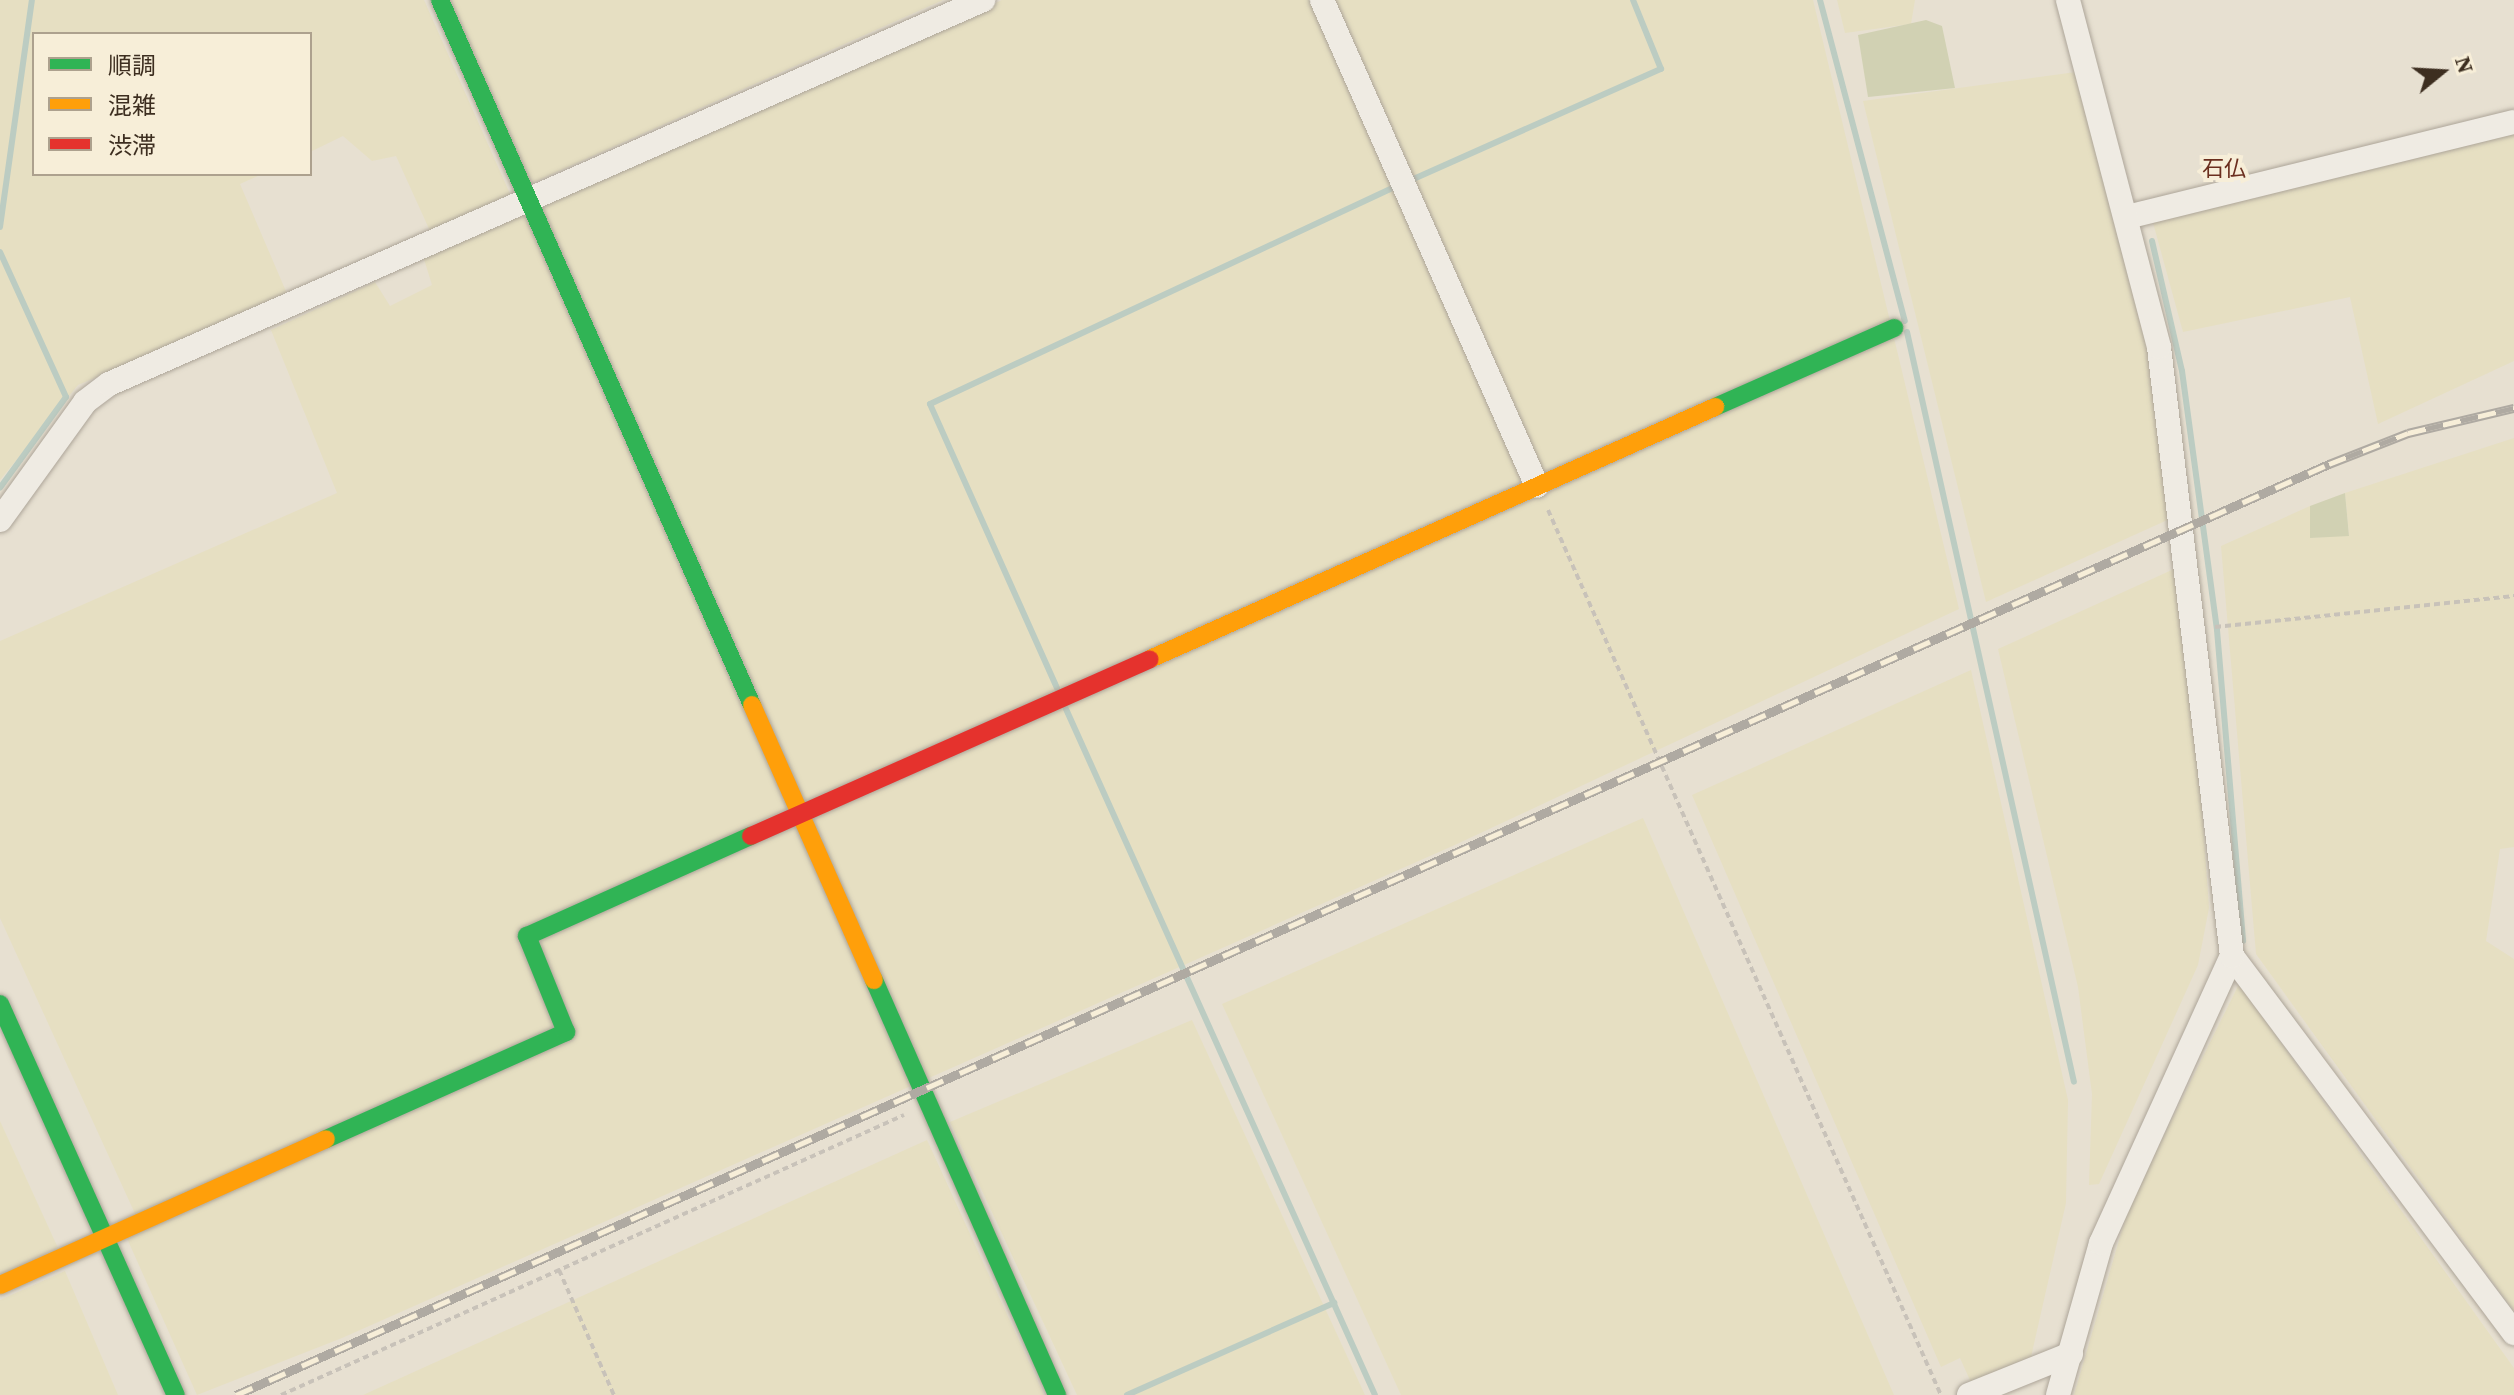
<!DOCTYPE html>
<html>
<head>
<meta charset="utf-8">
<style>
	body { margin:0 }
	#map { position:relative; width:2514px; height:1395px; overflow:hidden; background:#e7e0d1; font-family:"Source Serif 4","Noto Sans JP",serif }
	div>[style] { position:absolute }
	.farmland>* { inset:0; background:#e6dfc2 }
	.cemetery>* { inset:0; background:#d1d1b3 }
	.stream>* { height:6px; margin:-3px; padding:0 3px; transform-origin:3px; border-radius:3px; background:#bcccc2 }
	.path>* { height:4px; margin-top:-2px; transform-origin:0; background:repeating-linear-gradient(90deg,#c8c2b9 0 6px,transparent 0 10px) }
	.roads { filter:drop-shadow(0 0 2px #ada599) drop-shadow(0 0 2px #ada599) }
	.street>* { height:24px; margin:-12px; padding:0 12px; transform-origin:12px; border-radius:12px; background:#efebe3 }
	.fast>* { height:18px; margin:-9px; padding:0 9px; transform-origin:9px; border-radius:9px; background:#30b455 }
	.slow>* { height:18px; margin:-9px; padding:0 9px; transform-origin:9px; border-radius:9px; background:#ff9f0a }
	.jam>* { height:18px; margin:-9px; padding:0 9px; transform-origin:9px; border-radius:9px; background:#e5322d }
	.rail>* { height:9px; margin-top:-4.5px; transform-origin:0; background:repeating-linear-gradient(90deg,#f7eed8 0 18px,#afaaa2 0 36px); box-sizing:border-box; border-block:2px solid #afaaa2 }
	span { translate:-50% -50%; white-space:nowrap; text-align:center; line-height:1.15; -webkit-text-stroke:8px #f7eed8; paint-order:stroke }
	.neighbourhood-label { font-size:22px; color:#6b2e1e }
	.legend { position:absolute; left:32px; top:32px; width:280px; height:144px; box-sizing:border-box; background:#f7eed8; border:2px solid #ada18e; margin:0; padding:10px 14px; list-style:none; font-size:24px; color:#3d2e20 }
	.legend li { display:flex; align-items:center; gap:16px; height:40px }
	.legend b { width:40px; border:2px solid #ada18e }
	.north { position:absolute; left:2402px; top:32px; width:80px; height:80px; -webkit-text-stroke:6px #f7eed8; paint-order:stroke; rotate:72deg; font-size:22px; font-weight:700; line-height:32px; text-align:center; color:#3d2e20 }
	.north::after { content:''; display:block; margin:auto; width:28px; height:36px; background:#3d2e20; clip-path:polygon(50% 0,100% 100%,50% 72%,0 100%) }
</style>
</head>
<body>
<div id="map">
	<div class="farmland">
		<i style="clip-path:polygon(0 0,424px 0,511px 196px,430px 231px,396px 156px,372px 161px,343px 136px,310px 152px,310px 34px,34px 34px,34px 174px,262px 174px,240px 184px,288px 296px,78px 385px,0 480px)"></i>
		<i style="clip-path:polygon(449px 0,943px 0,530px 184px)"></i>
		<i style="clip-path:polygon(1002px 0,1813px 0,1959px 609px,1457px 844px,342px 1338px,197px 1395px,125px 1234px,142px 1229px,0 918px,0 641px,337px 493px,271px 330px,375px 282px,390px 306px,432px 285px,423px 256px)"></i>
		<i style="clip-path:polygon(1837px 0,1915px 0,1911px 24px,1845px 33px)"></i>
		<i style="clip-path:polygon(2076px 72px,2149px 346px,2174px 517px,1986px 602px,1863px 101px)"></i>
		<i style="clip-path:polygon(2514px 132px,2514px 361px,2378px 424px,2350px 297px,2183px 332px,2152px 219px)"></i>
		<i style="clip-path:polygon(2514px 438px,2514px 847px,2500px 849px,2486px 941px,2514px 959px,2514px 1311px,2256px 954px,2221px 546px,2310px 506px,2310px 538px,2349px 535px,2345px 493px)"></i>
		<i style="clip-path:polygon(2185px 564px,2209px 908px,2198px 965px,2099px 1184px,2089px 1185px,2092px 1094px,2078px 987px,1998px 649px)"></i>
		<i style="clip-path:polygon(1971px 670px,2068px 1100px,2066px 1203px,2031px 1357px,1973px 1387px,1960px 1358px,1941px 1367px,1692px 795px)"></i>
		<i style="clip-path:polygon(1643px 818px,1894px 1395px,1401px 1395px,1222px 1004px)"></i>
		<i style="clip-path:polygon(2239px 984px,2514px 1368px,2514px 1395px,2074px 1395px,2129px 1206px)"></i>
		<i style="clip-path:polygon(1192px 1020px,1365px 1395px,1077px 1395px,950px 1122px)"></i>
		<i style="clip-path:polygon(0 1121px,58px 1248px,0 1276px)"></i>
		<i style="clip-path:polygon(927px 1140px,1044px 1395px,363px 1395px)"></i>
		<i style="clip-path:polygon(65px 1271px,118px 1395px,0 1395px,0 1300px)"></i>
	</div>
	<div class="cemetery">
		<i style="clip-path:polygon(1926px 20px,1942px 26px,1955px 88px,1868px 97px,1858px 35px)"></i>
		<i style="clip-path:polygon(2345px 493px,2349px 536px,2310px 538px,2310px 506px)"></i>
	</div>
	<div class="stream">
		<i style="left:1820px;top:0;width:332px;rotate:75.2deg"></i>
		<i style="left:1409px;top:181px;width:276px;rotate:-24deg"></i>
		<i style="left:1661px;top:69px;width:74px;rotate:-112.1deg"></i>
		<i style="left:0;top:227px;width:229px;rotate:-82deg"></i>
		<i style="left:2152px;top:241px;width:133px;rotate:77deg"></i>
		<i style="left:2182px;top:371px;width:261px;rotate:82.3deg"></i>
		<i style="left:2217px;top:630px;width:312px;rotate:85.2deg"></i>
		<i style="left:0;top:252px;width:159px;rotate:65.5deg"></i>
		<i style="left:66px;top:397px;width:112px;rotate:126deg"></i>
		<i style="left:1907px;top:332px;width:768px;rotate:77.45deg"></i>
		<i style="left:1057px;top:688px;width:311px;rotate:-114.1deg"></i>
		<i style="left:930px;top:404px;width:518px;rotate:-25.03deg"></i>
		<i style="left:1066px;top:709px;width:752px;rotate:65.75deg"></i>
		<i style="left:1127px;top:1395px;width:227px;rotate:-24deg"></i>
	</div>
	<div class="path">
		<i style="left:1548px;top:510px;width:968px;rotate:66.06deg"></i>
		<i style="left:2215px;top:627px;width:301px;rotate:-5.9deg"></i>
		<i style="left:559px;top:1270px;width:137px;rotate:66.3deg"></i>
		<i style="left:281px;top:1395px;width:683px;rotate:-24.2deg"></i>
	</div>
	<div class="roads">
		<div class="street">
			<i style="left:1322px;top:0;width:531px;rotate:66.14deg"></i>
			<i style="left:2127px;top:217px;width:398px;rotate:-13.8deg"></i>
			<i style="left:0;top:520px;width:145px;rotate:-54.2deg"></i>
			<i style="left:85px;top:402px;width:30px;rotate:-37deg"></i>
			<i style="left:109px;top:384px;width:955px;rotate:-23.72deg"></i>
			<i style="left:2232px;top:956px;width:471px;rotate:53.2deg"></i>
			<i style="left:1969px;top:1395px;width:110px;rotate:-21.9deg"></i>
			<i style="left:2058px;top:1395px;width:158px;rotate:-74.2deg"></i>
			<i style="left:2101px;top:1243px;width:315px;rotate:-65.5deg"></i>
			<i style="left:2232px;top:956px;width:613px;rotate:-96.84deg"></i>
			<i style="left:2159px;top:347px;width:359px;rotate:-104.7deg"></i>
		</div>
		<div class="fast">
			<i style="left:440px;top:0;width:771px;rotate:66.13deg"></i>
			<i style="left:1715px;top:407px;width:196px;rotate:-23.8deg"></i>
			<i style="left:874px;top:980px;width:454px;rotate:66.2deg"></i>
			<i style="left:0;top:1004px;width:429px;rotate:65.8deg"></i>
			<i style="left:326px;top:1139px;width:263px;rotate:-24deg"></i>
			<i style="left:566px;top:1032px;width:104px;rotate:-112.1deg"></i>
			<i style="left:527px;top:936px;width:245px;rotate:-24.1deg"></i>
		</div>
		<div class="slow">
			<i style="left:1150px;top:659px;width:619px;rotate:-24.04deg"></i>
			<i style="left:752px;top:705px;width:301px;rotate:66.1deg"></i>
			<i style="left:0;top:1285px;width:357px;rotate:-24.1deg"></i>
		</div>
		<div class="jam">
			<i style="left:751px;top:836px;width:436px;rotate:-23.9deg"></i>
		</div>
	</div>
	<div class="rail">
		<i style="left:236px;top:1395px;width:2291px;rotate:-23.98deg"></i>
		<i style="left:2329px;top:464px;width:85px;rotate:-21.4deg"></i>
		<i style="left:2408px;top:433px;width:109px;rotate:-13.3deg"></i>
	</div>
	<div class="neighbourhood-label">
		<span style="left:2224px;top:169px">石仏</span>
	</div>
	<ul class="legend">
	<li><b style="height:10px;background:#30b455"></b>順調</li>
	<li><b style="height:10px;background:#ff9f0a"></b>混雑</li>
	<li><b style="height:10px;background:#e5322d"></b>渋滞</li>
	</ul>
	<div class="north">N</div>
</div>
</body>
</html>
